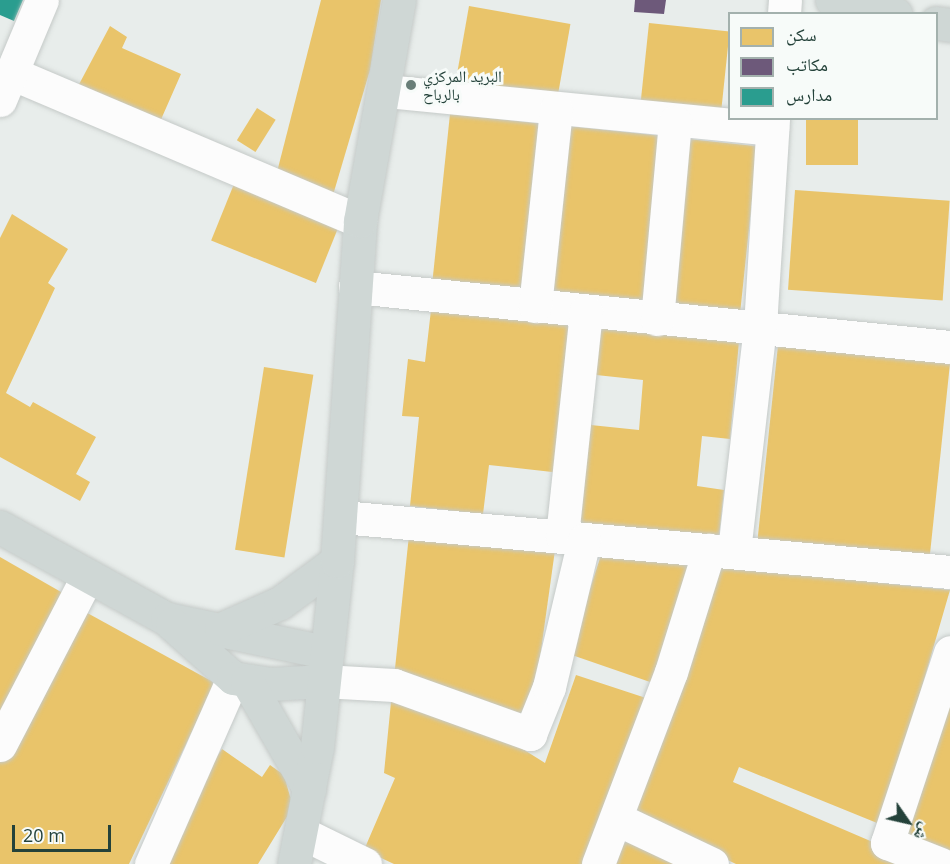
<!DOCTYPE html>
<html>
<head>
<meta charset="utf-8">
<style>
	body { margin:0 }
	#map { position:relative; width:950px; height:864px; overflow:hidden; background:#e8edeb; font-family:"Open Sans","Noto Naskh Arabic",sans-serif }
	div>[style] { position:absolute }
	.homes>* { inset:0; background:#e9c46a; transform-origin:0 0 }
	.offices>* { inset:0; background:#6d597a }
	.schools>* { inset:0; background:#2a9d8f }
	.roads { filter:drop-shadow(0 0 2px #c5cac8) drop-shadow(0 0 2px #c5cac8) }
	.minor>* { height:33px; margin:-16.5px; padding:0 16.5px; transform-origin:16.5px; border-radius:16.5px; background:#fcfcfc }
	.major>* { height:33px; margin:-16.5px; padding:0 16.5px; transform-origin:16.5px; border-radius:16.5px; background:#cfd7d5 }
	.dots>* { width:16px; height:16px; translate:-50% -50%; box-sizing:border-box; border:3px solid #f7fbf9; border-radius:50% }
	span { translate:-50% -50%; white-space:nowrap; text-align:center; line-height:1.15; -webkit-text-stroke:6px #f7fbf9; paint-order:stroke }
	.poi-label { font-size:16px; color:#24423a }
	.left { translate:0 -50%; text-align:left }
	.legend { position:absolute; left:728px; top:12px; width:210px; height:108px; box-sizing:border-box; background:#f7fbf9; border:2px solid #a3b1ad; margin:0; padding:8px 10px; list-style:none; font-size:18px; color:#24423a }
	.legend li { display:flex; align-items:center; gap:12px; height:30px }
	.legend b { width:30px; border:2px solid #a3b1ad }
	.north { position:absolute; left:878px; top:792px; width:60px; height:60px; -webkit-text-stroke:4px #f7fbf9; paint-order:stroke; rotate:124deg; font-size:16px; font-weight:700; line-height:24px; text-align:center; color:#24423a }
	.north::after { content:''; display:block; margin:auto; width:21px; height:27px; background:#24423a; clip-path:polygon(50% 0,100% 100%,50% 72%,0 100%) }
	.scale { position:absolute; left:12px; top:825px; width:99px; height:27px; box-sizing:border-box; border:3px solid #24423a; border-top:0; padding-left:8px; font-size:18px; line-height:21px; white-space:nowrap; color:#24423a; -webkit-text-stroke:4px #f7fbf9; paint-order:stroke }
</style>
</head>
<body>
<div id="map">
	<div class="homes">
		<i style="clip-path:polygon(321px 0,381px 0,370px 70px,333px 195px,277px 172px)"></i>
		<i style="left:469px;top:6px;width:103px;height:89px;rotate:10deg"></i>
		<i style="left:649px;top:23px;width:81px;height:86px;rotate:6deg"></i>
		<i style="clip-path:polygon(110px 26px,127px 37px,122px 48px,181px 74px,159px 124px,76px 90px)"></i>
		<i style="left:257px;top:108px;width:22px;height:38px;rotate:32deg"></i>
		<i style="left:450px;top:114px;width:90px;height:166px;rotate:6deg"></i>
		<i style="left:806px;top:118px;width:52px;height:47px"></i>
		<i style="left:568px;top:126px;width:93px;height:167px;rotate:6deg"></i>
		<i style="left:688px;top:139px;width:70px;height:166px;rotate:6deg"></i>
		<i style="left:234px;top:184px;width:113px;height:61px;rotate:22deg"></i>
		<i style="left:795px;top:190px;width:155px;height:100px;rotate:4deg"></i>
		<i style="clip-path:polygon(12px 214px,68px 249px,48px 283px,55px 288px,6px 393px,30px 407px,33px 402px,96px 437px,76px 474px,90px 482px,80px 501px,0 457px,0 238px)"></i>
		<i style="clip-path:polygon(431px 310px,577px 325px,561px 473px,489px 465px,483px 514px,410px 506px,419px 417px,402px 416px,408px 359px,425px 362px)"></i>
		<i style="clip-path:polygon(592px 326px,739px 342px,730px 439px,702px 436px,697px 486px,724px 490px,719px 537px,571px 522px,581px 424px,639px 430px,643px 380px,587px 374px)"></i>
		<i style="left:778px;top:345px;width:173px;height:195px;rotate:6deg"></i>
		<i style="left:264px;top:367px;width:50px;height:185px;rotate:9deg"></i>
		<i style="clip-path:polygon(409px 535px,555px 550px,539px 665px,521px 724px,394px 678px)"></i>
		<i style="clip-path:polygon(601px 555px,693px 564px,653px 683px,569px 654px)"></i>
		<i style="clip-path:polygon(0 557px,68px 596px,0 727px)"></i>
		<i style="clip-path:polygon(715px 566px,950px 590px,882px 825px,739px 767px,733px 782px,924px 864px,736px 864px,630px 814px)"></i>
		<i style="clip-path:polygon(80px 609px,215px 683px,129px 864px,0 864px,0 757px)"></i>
		<i style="clip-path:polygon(576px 675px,652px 700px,585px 864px,394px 864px,364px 850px,395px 778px,384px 773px,392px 692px,510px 741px,545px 763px)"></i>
		<i style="clip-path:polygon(950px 699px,950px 863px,899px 842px)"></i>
		<i style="clip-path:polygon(222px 749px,262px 777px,270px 765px,284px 775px,293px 807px,258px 864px,160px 864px,187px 803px)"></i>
		<i style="clip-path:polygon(624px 834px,685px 864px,611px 864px)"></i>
	</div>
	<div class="offices">
		<i style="clip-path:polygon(635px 0,666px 0,664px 14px,634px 12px)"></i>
	</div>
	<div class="schools">
		<i style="clip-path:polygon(0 0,23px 0,14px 21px,0 15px)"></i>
	</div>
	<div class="roads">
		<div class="minor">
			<i style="left:784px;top:14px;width:14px;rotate:-86deg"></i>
			<i style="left:11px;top:73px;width:379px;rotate:23deg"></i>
			<i style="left:386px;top:91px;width:388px;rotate:5.6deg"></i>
			<i style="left:0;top:100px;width:108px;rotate:-67.2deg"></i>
			<i style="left:355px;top:287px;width:598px;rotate:5.76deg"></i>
			<i style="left:535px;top:306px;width:198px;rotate:-83.9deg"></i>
			<i style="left:657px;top:319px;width:198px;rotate:-84.8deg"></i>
			<i style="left:342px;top:517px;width:610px;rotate:5.17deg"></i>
			<i style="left:562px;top:536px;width:226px;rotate:-83.9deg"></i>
			<i style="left:734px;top:551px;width:226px;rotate:-83.4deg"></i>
			<i style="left:760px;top:326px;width:208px;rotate:-86.4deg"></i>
			<i style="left:323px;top:681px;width:71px;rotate:3.2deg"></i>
			<i style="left:394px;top:685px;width:145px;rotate:19.8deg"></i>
			<i style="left:530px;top:734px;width:51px;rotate:-68deg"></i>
			<i style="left:549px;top:687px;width:151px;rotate:-76.6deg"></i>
			<i style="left:0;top:745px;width:187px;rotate:-62.6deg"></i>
			<i style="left:617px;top:819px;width:105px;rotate:25.3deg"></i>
			<i style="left:304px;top:834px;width:68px;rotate:26.2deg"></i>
			<i style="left:151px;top:864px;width:203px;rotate:-66.2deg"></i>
			<i style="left:598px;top:864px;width:205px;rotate:-69.2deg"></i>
			<i style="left:671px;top:672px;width:128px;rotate:-72.7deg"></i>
			<i style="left:941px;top:864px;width:58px;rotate:-158.7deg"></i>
			<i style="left:887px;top:843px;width:201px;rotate:-71.7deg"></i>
		</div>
		<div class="major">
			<i style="left:832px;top:0;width:65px;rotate:12.5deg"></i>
			<i style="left:936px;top:23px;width:14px;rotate:8deg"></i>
			<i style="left:0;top:527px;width:191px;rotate:28.9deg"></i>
			<i style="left:167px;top:619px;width:161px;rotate:11.8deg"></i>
			<i style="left:172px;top:624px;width:81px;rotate:41.5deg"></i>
			<i style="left:233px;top:678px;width:37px;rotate:9deg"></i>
			<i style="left:270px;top:684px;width:53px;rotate:-3.2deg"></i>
			<i style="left:221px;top:629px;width:64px;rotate:-23.8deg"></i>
			<i style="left:280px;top:603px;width:71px;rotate:-36.4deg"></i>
			<i style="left:247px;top:681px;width:125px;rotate:60.1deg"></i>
			<i style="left:294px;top:864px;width:119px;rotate:-78.9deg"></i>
			<i style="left:317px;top:747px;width:187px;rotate:-83.9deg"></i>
			<i style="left:337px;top:561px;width:341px;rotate:-86.1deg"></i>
			<i style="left:360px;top:221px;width:224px;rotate:-80deg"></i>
		</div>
	</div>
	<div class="dots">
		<i style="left:411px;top:85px;background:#697e78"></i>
	</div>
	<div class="poi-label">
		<span class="left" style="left:423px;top:85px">البريد المركزي<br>بالرباح</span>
	</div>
	<ul class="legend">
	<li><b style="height:16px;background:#e9c46a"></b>سكن</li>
	<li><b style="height:16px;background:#6d597a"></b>مكاتب</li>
	<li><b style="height:16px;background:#2a9d8f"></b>مدارس</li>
	</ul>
	<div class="north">ش</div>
	<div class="scale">20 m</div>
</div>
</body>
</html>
